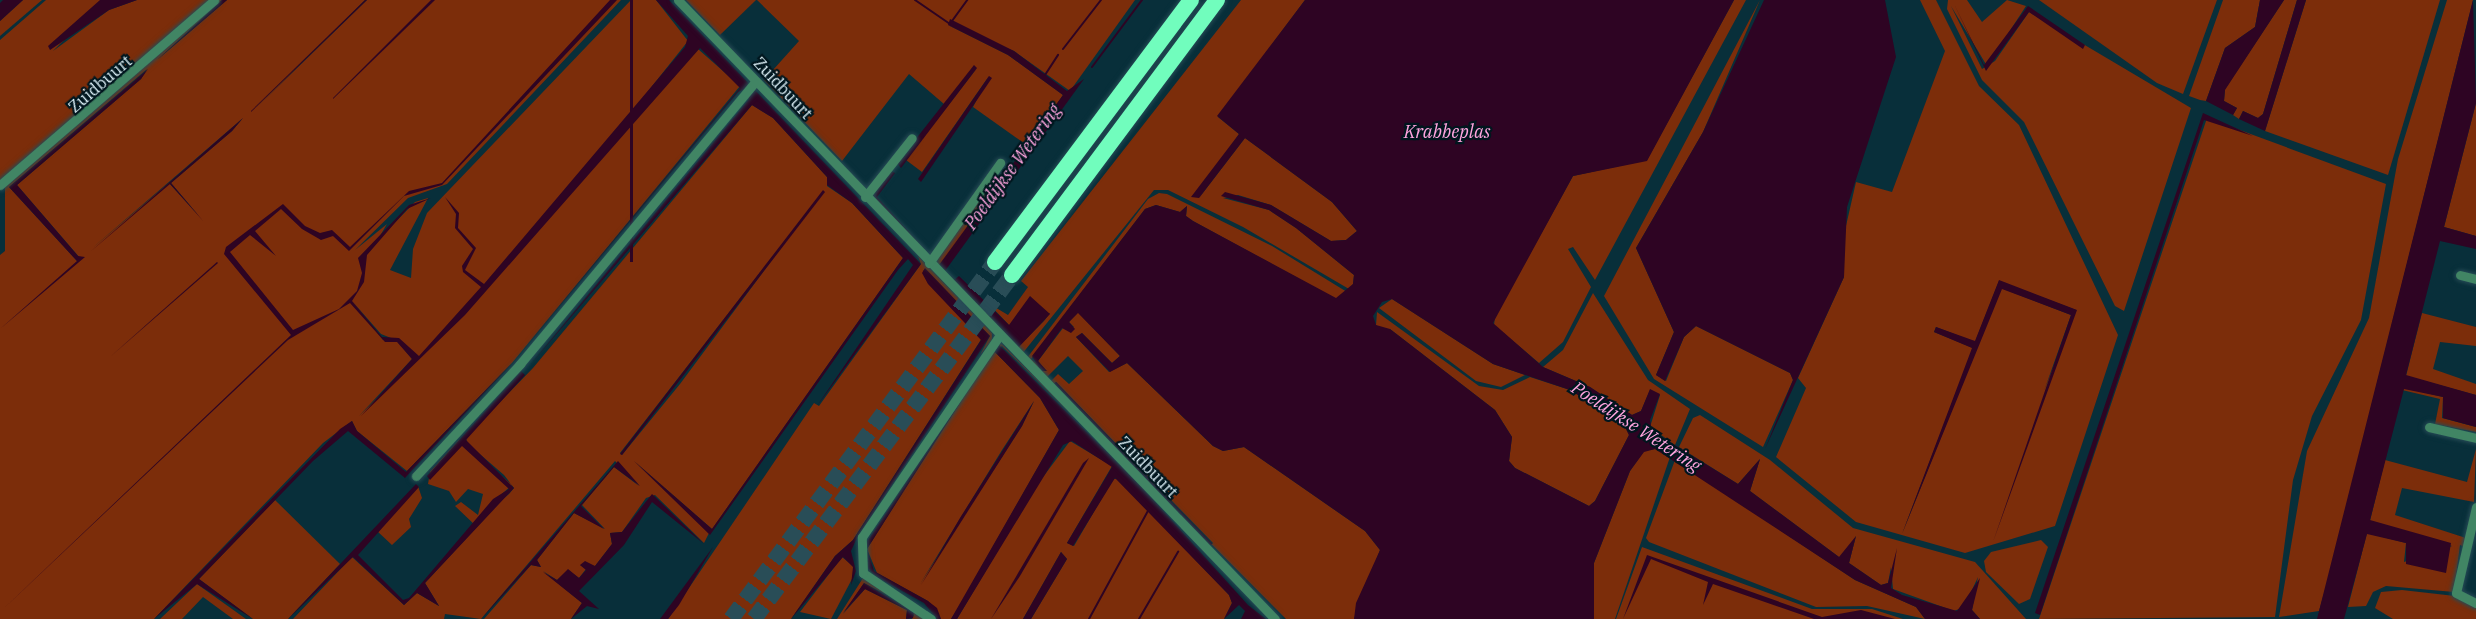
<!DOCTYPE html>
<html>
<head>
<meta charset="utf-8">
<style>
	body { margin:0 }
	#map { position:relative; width:2476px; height:619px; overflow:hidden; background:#082f3a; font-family:"IBM Plex Serif",serif }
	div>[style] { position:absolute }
	.green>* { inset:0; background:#7c2d0a }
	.water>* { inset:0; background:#2e0423; transform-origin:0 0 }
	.stream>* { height:2px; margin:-1px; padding:0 1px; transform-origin:1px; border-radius:1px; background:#2e0423 }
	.highway-tunnel>* { height:16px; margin-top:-8px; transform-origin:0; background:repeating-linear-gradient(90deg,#294d57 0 16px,transparent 0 24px) }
	.roads { filter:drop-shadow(0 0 2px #264b55) drop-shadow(0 0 2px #264b55) }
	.street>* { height:9px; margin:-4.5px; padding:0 4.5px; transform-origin:4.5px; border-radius:4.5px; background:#418564 }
	.highway>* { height:16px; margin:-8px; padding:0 8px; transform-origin:8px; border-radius:8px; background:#71fdbd }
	span { translate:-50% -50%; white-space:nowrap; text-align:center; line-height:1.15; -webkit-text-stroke:4.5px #00161e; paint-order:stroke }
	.street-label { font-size:16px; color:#e1f5fc }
	.water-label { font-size:18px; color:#ffa4df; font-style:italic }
</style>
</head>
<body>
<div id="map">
	<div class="green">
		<i style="clip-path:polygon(23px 0,42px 0,0 36px,0 21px)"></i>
		<i style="clip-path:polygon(46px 0,104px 0,53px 51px,109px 10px,137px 0,211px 0,0 182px,0 40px)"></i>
		<i style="clip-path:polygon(evenodd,217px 0,222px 0,157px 60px,227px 0,365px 0,252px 112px,367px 0,621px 0,447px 184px,408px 198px,355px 250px,387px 224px,377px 241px,415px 202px,428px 198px,390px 270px,411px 278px,413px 249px,427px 213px,631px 0,656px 0,688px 41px,622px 124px,623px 130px,698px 49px,740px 86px,512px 363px,407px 471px,357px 431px,352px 421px,323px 443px,154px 619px,0 619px,0 255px,5px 251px,5px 183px,217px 0,147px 69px,141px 79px,17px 185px,80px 258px,77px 261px,9px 187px,147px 69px,217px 0,243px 118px,232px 131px,171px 183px,199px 216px,169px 183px,90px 250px,243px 118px,217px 0,352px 301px,381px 334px,401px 342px,417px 359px,359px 416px,412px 359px,397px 341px,383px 340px,352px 301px)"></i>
		<i style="clip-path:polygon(686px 0,756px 0,720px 35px)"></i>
		<i style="clip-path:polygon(757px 0,1135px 0,1070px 91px,1014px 51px,948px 25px,1008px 55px,1063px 95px,1028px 146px,973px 107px,989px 76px,922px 172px,906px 160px,977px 68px,944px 104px,909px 74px,842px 161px,764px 80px,799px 41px)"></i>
		<i style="clip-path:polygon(1241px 0,1305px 0,1218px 117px,1239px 134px,1199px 198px,1245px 138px,1332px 202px,1357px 231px,1346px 240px,1331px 241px,1271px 205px,1238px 195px,1223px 198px,1269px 210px,1296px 228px,1354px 275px,1353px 284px,1349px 289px,1243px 227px,1168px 190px,1154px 190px,1022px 354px,982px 310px,1024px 341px,1044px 321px,1050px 313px,1009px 325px,988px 303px,1008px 315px,1028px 287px,1021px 281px)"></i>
		<i style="clip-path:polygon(1734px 0,1746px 0,1595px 280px,1573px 247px,1568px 249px,1591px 287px,1563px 342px,1539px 363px,1494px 325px,1495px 317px,1573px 176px,1647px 160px)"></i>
		<i style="clip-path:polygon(1760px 0,1703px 132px,1636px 248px,1674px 332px,1656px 375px,1666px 381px,1684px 337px,1696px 326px,1790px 373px,1793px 380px,1763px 447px,1654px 379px,1604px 296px)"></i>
		<i style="clip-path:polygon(evenodd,1920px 0,1936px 0,1979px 86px,2019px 125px,2118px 335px,2055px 526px,1965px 553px,1856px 522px,1776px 457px,1806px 388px,1798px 378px,1844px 277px,1843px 239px,1856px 182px,1892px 192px,1945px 51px,1920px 0,1999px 281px,2076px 310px,2044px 391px,2071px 315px,2001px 288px,1902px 534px,1973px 348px,1934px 332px,1936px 327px,1975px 342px,1999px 281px)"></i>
		<i style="clip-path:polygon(1948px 0,1967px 0,1982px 22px,2007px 0,2026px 6px,1987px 66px,1951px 6px,1982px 69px,1995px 61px,2029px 12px,2191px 108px,2124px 311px,2115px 306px,2024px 122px,1982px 80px,1947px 9px)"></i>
		<i style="clip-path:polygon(2039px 0,2217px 0,2183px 94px,2157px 83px)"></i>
		<i style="clip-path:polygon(2223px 0,2260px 0,2255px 27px,2225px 48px,2206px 101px,2200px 100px,2189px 96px)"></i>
		<i style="clip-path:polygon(2284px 0,2297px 0,2263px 114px,2258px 118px,2243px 111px,2239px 119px,2233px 115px,2237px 108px,2224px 101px,2225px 89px)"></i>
		<i style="clip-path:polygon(2306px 0,2440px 0,2388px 175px,2265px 131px)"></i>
		<i style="clip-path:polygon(2447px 0,2473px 0,2327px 583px,2319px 611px,2279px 617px,2307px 451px,2369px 318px,2398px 159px)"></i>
		<i style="clip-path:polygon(2476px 103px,2476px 236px,2444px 227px)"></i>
		<i style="clip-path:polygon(evenodd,752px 105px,773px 118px,827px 177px,827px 186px,852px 203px,903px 258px,712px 529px,634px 461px,710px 531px,704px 543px,655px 495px,646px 498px,622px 532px,610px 533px,612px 544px,595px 566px,580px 565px,586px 569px,579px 578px,568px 570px,557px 580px,543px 571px,582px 603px,571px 619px,484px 619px,531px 565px,541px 567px,537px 560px,574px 513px,605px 529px,582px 505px,614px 467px,639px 486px,615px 461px,481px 619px,445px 614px,444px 619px,293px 619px,352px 557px,404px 605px,417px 593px,439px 606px,425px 583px,488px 515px,476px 526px,455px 506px,461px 502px,478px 515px,483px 494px,468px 489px,456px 502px,449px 491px,428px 484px,430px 472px,459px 440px,512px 485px,496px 499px,491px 509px,509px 494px,514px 488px,504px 475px,467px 443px,466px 437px,533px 368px,752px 105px,824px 190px,680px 384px,622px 455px,620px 453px,824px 190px)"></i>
		<i style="clip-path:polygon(2207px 118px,2386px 184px,2361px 320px,2312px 416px,2293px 480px,2275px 617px,2039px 619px)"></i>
		<i style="clip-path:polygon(998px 176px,1004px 180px,956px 246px,939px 265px,932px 262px)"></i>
		<i style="clip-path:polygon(evenodd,1159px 193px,1167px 194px,1272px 246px,1347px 292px,1336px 299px,1193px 221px,1186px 216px,1187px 206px,1180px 212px,1156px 205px,1145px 209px,1031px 359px,1046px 371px,1038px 361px,1063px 328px,1074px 327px,1069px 322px,1078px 312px,1120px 356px,1112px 363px,1082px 333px,1076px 337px,1109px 372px,1127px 363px,1213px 446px,1223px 451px,1244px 447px,1365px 531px,1380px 550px,1354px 619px,1286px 619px,1050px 382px,1058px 374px,1069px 384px,1083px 371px,1068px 356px,1047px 377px,1027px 358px,1148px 199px,1159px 193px,1056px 382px,1213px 543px,1211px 545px,1054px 384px,1056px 382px)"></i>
		<i style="clip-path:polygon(918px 256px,992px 333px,992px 340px,980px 355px,990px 336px,923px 270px,928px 283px,982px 338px,853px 540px,835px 556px,791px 619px,668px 619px,814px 403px,819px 406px,921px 264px)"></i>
		<i style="clip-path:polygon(1593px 293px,1648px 380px,1690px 409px,1675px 445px,1650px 427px,1660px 395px,1650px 390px,1641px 411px,1632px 415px,1590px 387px,1543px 367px,1563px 350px)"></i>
		<i style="clip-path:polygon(1392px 299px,1493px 364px,1525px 375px,1501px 387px,1476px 381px,1379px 308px)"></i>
		<i style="clip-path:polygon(1377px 312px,1479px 386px,1503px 390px,1530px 377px,1570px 390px,1623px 423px,1629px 435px,1595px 501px,1589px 506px,1515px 468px,1509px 461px,1512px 437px,1495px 410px,1390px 329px,1384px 332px,1376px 325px)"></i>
		<i style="clip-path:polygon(2422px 313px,2476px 327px,2476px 346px,2440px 342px,2433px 369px,2476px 384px,2476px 395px,2406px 376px)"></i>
		<i style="clip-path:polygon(evenodd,997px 342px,1002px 344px,1107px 450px,1002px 346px,994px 351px,1040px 398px,1059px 430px,957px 610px,951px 619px,941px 619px,928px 601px,877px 573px,867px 549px,997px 342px,1034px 401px,1022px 426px,920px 584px,1002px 450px,1034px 401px)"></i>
		<i style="clip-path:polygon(2406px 388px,2443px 397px,2442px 418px,2476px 427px,2476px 432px,2435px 424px,2440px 399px,2402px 390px)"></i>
		<i style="clip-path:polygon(1700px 415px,1770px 460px,1853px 528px,1975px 562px,2026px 619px,1980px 619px,1972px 610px,1978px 577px,1964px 607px,1954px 611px,1893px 589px,1891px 567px,1888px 583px,1881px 585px,1849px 563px,1856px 536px,1843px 558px,1839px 557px,1750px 491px,1760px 459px,1738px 484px,1679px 447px,1693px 418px)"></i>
		<i style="clip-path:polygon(1070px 441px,1112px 466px,1067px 543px,1074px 546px,1113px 479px,1118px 479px,1229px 595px,1232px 603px,1224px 619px,1031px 619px,1067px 559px,1061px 552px,1023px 619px,957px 619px,1037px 485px)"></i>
		<i style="clip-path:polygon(1655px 449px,1670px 457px,1615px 619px,1594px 619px,1594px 563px,1630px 471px,1644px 451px)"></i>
		<i style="clip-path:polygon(2476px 449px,2474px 502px,2402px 488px,2395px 515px,2469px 539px,2465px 547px,2460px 545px,2454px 592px,2386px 586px,2373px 592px,2366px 606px,2348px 607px,2367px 533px,2406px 543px,2404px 562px,2452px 546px,2370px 521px,2385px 460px,2467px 482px)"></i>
		<i style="clip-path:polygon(1675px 460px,1855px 580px,1916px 607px,1925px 619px,1867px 606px,1816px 607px,1649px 542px,1646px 538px)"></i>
		<i style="clip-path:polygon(418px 486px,422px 498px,409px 519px,411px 527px,392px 545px,377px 531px)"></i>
		<i style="clip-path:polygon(275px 500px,340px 564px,288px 619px,253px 619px,199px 579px)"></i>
		<i style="clip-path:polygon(2041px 540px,2048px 547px,2030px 599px,2019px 604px,1986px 572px,1984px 561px,1991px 552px)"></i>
		<i style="clip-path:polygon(1642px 547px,1812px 609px,1872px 609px,1903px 619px,1616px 619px)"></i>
		<i style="clip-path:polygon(842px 557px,853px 566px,853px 577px,831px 619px,800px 612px)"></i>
		<i style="clip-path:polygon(863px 578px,928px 619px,912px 619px,914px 615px,897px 600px,864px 583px,843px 614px,865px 589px,907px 610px,906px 619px,837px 619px)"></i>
		<i style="clip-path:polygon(197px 584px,246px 619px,233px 619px,203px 597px,182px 619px,160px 619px)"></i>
		<i style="clip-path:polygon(2402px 590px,2455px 596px,2476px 606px,2476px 619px,2393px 619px,2375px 608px,2381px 592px)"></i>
	</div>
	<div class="water">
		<i style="clip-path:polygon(3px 0,23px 0,0 21px,0 3px)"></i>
		<i style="clip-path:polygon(100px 0,137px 0,109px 10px,50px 50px,48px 46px)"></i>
		<i style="clip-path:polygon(222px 0,227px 0,157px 60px,189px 31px)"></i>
		<i style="clip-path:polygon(365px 0,367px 0,251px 112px,251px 111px)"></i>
		<i style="clip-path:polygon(431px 0,435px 0,333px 99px,333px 98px)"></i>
		<i style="clip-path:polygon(610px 0,617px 0,442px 185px,404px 196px,349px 251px,333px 236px,321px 240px,302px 229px,281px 209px,255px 231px,276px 256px,250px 235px,230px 252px,293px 330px,339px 309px,357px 291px,362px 273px,358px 258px,409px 205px,431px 198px,407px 209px,367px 255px,364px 282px,352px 301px,382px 337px,399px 338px,419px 356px,481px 287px,463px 272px,462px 266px,473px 249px,455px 228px,456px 214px,445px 197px,459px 213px,458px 228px,476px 248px,465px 270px,484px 284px,685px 47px,688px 36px,656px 0,669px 0,921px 264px,817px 406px,913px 265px,908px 259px,898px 270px,710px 535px,634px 461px,712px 529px,903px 258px,852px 203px,827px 185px,827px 177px,773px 118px,752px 105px,531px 364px,749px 99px,745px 89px,738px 92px,520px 353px,740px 88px,700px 48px,465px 315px,361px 416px,412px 359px,397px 342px,385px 342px,350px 303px,288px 340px,0 612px,291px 335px,224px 254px,226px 247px,283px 204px,305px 226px,320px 233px,332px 230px,350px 247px,409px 191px,442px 183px)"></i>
		<i style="left:630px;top:0;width:3px;height:262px"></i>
		<i style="clip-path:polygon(evenodd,1305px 0,1734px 0,1647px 161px,1573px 176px,1493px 323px,1543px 367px,1590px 387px,1632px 415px,1641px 411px,1650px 389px,1660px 394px,1650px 420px,1652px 431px,1738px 484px,1760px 459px,1750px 491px,1839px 557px,1856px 536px,1849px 563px,1881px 585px,1888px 583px,1897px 548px,1891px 588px,1902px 595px,1957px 611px,1980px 578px,1972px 610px,1980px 619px,1925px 619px,1916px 607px,1855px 580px,1655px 449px,1644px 452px,1630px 471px,1594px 563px,1594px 619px,1354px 619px,1356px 603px,1380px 550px,1365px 531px,1244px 447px,1223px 451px,1213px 446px,1127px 363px,1110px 372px,1076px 337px,1082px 333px,1112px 363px,1120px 356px,1078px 313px,1069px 322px,1075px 329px,1071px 333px,1062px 328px,1038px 361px,1047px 371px,1041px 371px,1032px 356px,1145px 209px,1156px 205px,1180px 212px,1187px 206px,1186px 216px,1193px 221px,1336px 298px,1353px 284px,1354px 275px,1296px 228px,1269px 210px,1221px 196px,1225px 192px,1271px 205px,1331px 241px,1346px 240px,1357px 231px,1332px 202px,1245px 138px,1199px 198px,1191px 197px,1239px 134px,1217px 116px,1305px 0,1392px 299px,1493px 364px,1570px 390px,1623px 423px,1629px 435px,1595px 501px,1589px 506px,1515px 468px,1509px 461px,1512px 437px,1495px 410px,1390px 329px,1376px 325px,1373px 316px,1382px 302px,1392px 299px)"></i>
		<i style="clip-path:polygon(1764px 0,1885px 0,1896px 57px,1847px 207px,1844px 277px,1765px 449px,1793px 380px,1790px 373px,1696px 326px,1684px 337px,1665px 381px,1656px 375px,1674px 332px,1636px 248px,1703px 132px)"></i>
		<i style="clip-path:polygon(2260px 0,2284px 0,2225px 90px,2224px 101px,2237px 108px,2233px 115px,2206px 101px,2225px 48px,2255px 27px)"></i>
		<i style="clip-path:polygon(2297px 0,2306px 0,2265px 131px,2239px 119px,2243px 111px,2258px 118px,2263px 114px)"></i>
		<i style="clip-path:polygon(2473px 0,2476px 103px,2444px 227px,2476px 236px,2476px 249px,2440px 241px,2406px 375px,2476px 395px,2476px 427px,2443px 418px,2443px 397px,2404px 389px,2370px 520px,2451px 543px,2446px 573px,2406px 564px,2406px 543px,2367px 534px,2344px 619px,2317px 619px)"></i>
		<i style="clip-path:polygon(1954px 4px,1984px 65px,2028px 6px,2085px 45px,2083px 49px,2029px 12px,1986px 71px)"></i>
		<i style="clip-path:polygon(950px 19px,1014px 51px,1067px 91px,1084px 79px,945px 271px,939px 265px,1063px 95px,1008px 55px,948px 25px)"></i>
		<i style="clip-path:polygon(974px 65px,977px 68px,901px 168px,897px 163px)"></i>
		<i style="clip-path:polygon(148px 69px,141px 79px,17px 185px,78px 256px,85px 257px,0 329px,77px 261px,9px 187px)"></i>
		<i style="clip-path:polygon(989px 76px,992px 78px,921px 182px,918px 179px)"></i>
		<i style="clip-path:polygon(2203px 113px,2253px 136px,2204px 120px,2040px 615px,2035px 613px)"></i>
		<i style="clip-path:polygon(243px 118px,232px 131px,171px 183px,204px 222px,170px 184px,90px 252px)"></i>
		<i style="clip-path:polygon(891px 171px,895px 173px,877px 197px,930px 255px,871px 195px)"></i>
		<i style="clip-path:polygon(823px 190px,825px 192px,622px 455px,620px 454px)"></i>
		<i style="clip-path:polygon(217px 262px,218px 263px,110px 357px,156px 316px)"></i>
		<i style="clip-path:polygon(925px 268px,990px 336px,857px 538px,851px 551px,856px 571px,851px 585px,853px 567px,843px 557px,791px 619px,835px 556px,853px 540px,981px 340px,928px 284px,922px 273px)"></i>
		<i style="clip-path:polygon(959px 276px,1009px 325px,1030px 296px,1050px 314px,1018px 348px,953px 281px)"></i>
		<i style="clip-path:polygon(1999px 280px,2077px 310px,1993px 542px,2071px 315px,2002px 289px,1902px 534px,1972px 348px,1934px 332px,1936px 327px,1975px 341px)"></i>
		<i style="clip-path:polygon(999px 345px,1140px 485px,1248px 605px,1266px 619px,1241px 619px,1245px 611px,1239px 605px,1224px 619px,1232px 603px,1229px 595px,1115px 478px,1073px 546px,1067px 543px,1112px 467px,1072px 441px,1063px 445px,957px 619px,951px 619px,1059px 430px,1040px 398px,994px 351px)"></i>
		<i style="clip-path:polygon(988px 359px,867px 549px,874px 571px,928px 601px,937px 608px,941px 619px,937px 619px,924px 603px,875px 576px,866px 566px,866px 543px)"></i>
		<i style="clip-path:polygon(512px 363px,405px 478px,348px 431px,313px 461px,199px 579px,253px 619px,197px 584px,154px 619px,340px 429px,352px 421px,357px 431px,406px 472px)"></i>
		<i style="clip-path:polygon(521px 371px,525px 375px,466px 440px,514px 488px,425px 583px,439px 606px,417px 593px,404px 605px,353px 557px,288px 619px,416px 484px,419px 487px,358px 555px,403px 600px,409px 598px,493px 499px,509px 489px,462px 446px,430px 480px,427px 476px)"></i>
		<i style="left:1056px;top:382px;width:225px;height:3px;rotate:46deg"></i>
		<i style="clip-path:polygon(1034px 401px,1022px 426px,921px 585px,960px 518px)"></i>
		<i style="clip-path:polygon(1089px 458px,1020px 576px,991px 619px,1083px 463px)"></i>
		<i style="clip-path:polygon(618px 461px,640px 486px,614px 467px,581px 506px,604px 529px,574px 513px,537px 560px,541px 567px,531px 565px,481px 619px)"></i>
		<i style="clip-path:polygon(652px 494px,704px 544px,652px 502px,624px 545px,579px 591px,599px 609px,587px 606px,571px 619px,582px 603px,543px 572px,557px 580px,568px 569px,579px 578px,586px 570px,580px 565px,585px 561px,595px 566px,612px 544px,610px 533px,622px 532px)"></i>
		<i style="clip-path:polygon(713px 547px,679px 605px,668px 619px,660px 619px)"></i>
		<i style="clip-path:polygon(1061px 552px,1067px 559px,1031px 619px,1023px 619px)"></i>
		<i style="clip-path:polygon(1647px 555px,1822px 617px,1861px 610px,1895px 619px,1814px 619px,1713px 584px,1703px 605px,1708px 582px,1651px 559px,1623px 619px)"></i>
		<i style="clip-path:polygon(864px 583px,914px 612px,913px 618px,906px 619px,907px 610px,865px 589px,843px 613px)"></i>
	</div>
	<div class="stream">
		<i style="left:915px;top:0;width:42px;rotate:34.4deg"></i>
		<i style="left:952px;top:21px;width:26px;rotate:-54deg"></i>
		<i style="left:1063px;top:49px;width:62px;rotate:-52.2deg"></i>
		<i style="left:1092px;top:67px;width:84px;rotate:-53.3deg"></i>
		<i style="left:1045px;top:75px;width:24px;rotate:-57deg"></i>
		<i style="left:1089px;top:619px;width:123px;rotate:-61.4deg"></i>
		<i style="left:1139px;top:619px;width:78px;rotate:-59.8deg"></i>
	</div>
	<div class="highway-tunnel">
		<i style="left:731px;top:619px;width:444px;rotate:-53.5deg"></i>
		<i style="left:754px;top:619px;width:430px;rotate:-53.1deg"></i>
	</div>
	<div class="roads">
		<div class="street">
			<i style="left:678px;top:0;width:860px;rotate:46.04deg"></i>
			<i style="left:0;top:185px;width:283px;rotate:-40.8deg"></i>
			<i style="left:865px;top:197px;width:75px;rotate:-51.5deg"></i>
			<i style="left:929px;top:263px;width:123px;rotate:-54.6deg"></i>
			<i style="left:2460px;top:275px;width:16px;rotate:14deg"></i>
			<i style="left:2429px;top:427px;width:48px;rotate:13.2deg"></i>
			<i style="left:416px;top:476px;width:153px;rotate:-47.1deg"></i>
			<i style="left:520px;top:364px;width:368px;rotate:-50.2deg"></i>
			<i style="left:2476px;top:507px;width:88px;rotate:103.1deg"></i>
			<i style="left:2456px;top:593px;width:22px;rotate:27deg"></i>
			<i style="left:931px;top:619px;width:82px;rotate:-145.9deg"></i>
			<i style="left:863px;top:573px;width:36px;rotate:-92deg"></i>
			<i style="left:862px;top:537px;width:243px;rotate:-55.7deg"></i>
		</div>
		<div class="highway">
			<i style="left:995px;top:262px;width:327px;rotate:-53.2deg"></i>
			<i style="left:1012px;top:275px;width:343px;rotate:-53.3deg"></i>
		</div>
	</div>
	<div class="street-label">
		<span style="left:100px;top:84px;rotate:-41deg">Zuidbuurt</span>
		<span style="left:783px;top:88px;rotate:47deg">Zuidbuurt</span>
		<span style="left:1148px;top:467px;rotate:46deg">Zuidbuurt</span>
	</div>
	<div class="water-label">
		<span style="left:1447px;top:132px">Krabbeplas</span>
		<span style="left:1013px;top:167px;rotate:-54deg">Poeldijkse Wetering</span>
		<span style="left:1636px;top:427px;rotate:33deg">Poeldijkse Wetering</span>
	</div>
</div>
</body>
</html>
